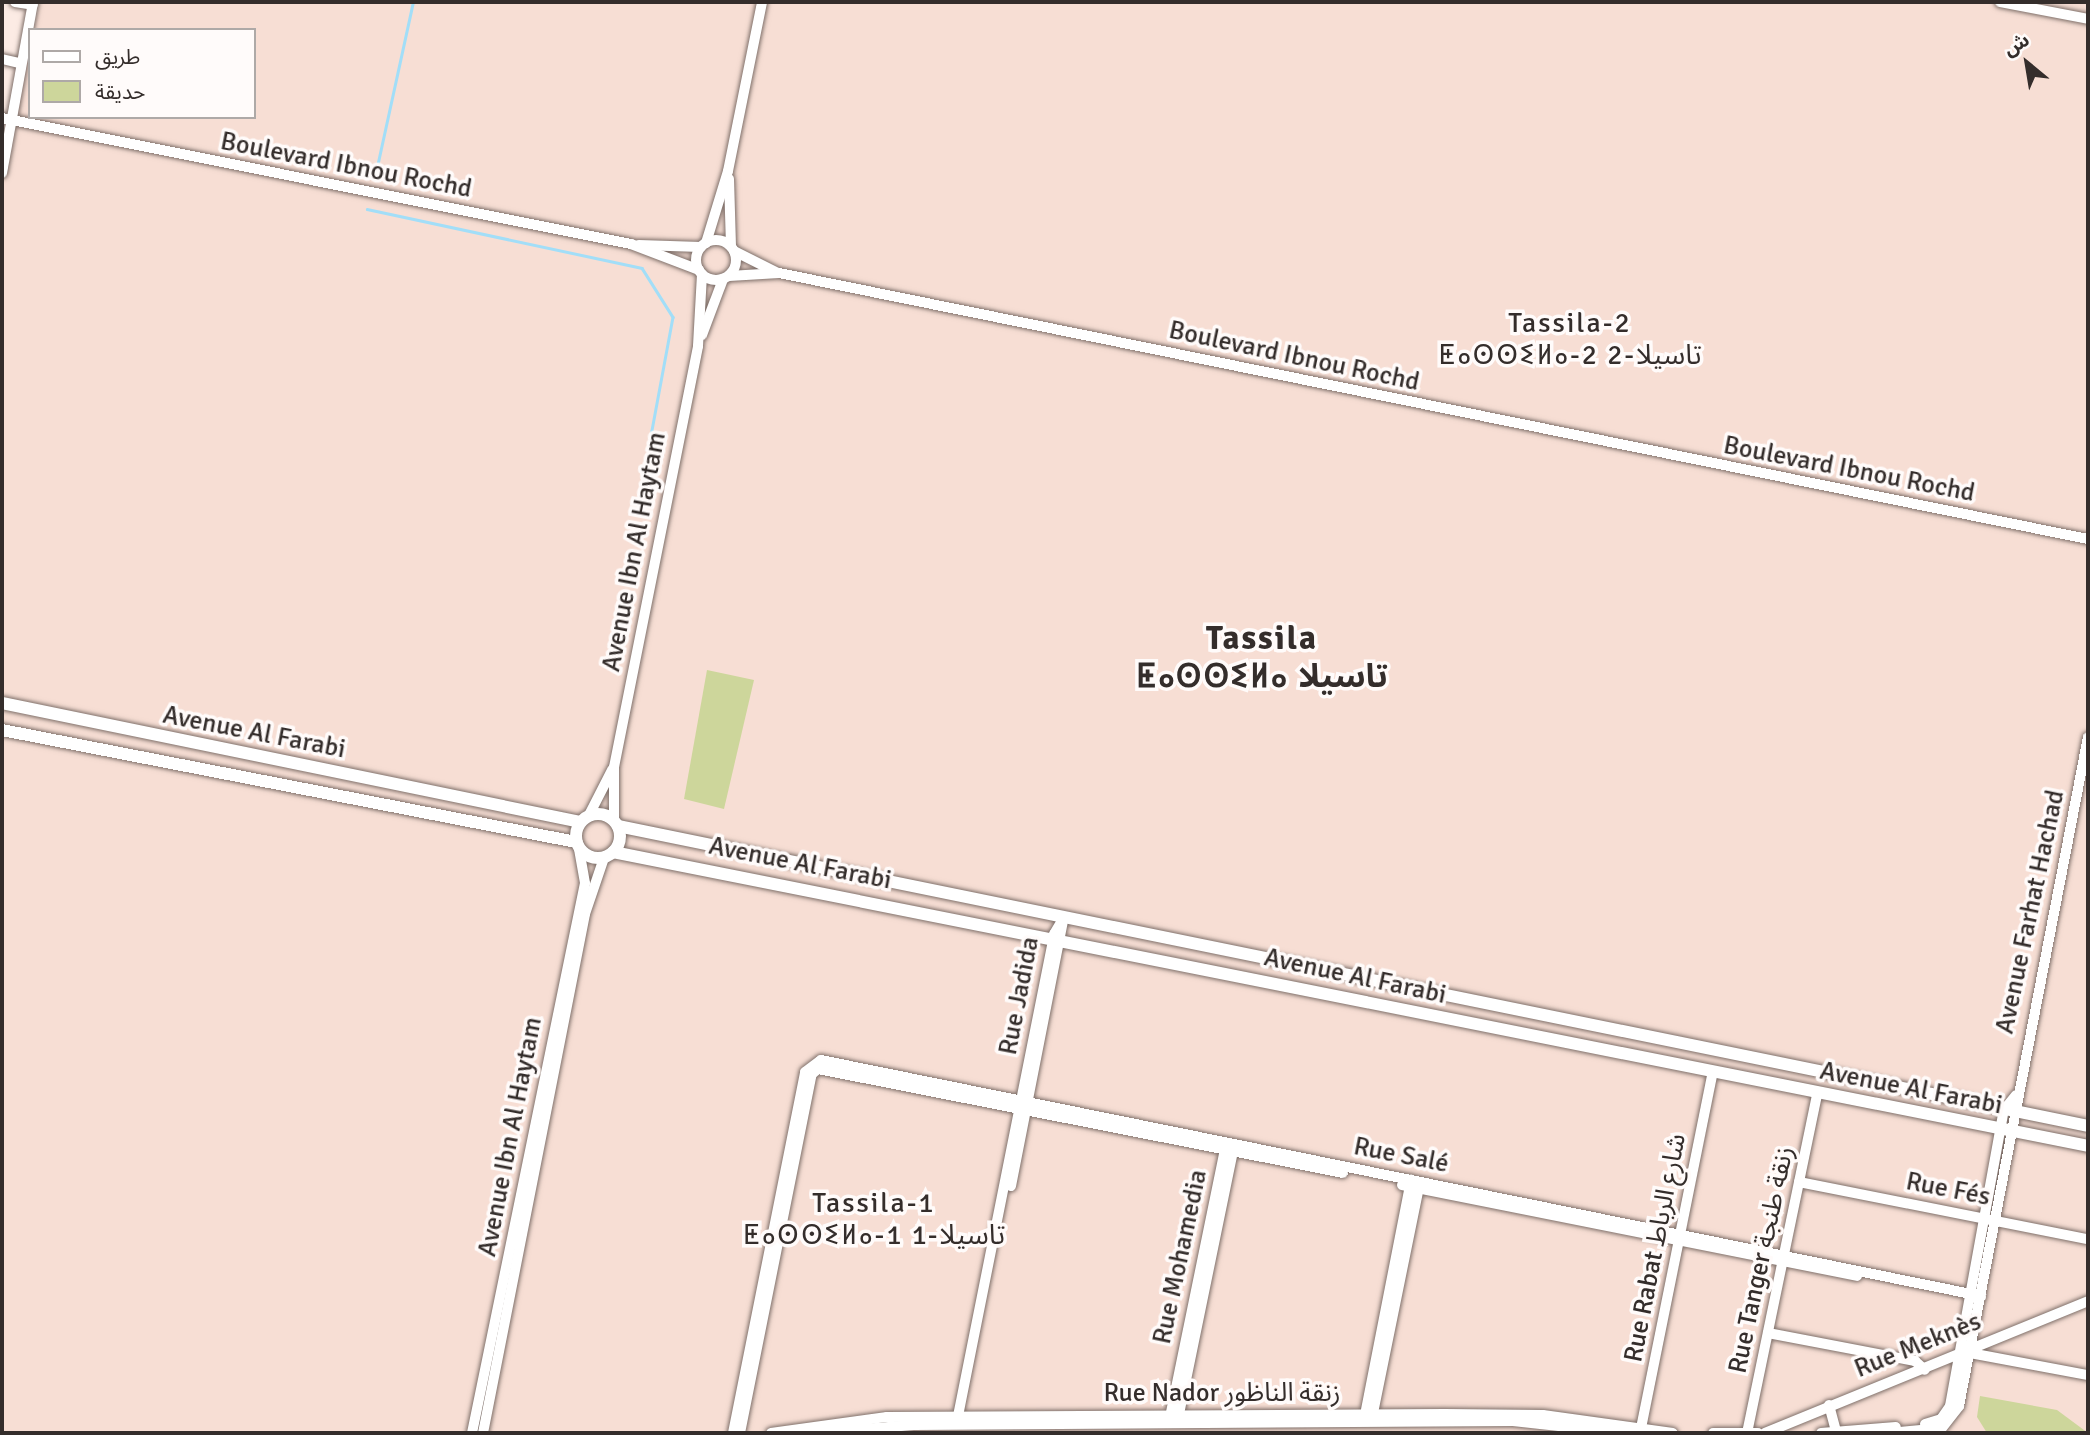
<!DOCTYPE html>
<html>
<head>
<meta charset="utf-8">
<style>
	body { margin:0 }
	#map { position:relative; width:2090px; height:1435px; overflow:hidden; background:#fcebe4; font-family:Signika,"Noto Sans Arabic","Noto Sans Tifinagh",sans-serif }
	div>[style] { position:absolute }
	.built>* { inset:0; background:#f7ded4 }
	.green>* { inset:0; background:#cdd69b }
	.stream>* { height:2.5px; margin:-1.25px; padding:0 1.25px; transform-origin:1.25px; border-radius:1.25px; background:#a2def8 }
	.roads { filter:drop-shadow(0 0 2px #7f706a) drop-shadow(0 0 2px #7f706a) }
	.minor>* { height:10px; margin:-5px; padding:0 5px; transform-origin:5px; border-radius:5px; background:#fff }
	.minor>.ring { margin:-5px; padding:0; box-sizing:content-box; background:none; border:10px solid #fff; border-radius:50% }
	.tertiary>* { height:12px; margin:-6px; padding:0 6px; transform-origin:6px; border-radius:6px; background:#fff }
	.tertiary>.ring { margin:-6px; padding:0; box-sizing:content-box; background:none; border:12px solid #fff; border-radius:50% }
	span { translate:-50% -50%; white-space:nowrap; text-align:center; line-height:1.15; -webkit-text-stroke:7px #fffbfa; paint-order:stroke }
	.street-label { font-size:26px; color:#342d2b }
	.neighbourhood-label { font-size:28px; color:#342d2b; letter-spacing:2px }
	.district-label { font-size:33px; color:#342d2b; font-weight:700; letter-spacing:2px }
	.frame { position:absolute; inset:0; border:4px solid #342d2b; pointer-events:none }
	.legend { position:absolute; left:28px; top:28px; width:228px; height:91px; box-sizing:border-box; background:#fffbfa; border:2px solid #aea9a7; margin:0; padding:9px 12px; list-style:none; font-size:21px; color:#342d2b }
	.legend li { display:flex; align-items:center; gap:14px; height:35px }
	.legend b { width:35px; border:2px solid #aea9a7 }
	.north { position:absolute; left:1992px; top:28px; width:70px; height:70px; -webkit-text-stroke:5px #fffbfa; paint-order:stroke; rotate:330deg; font-size:19px; font-weight:700; line-height:28px; text-align:center; color:#342d2b }
	.north::after { content:''; display:block; margin:auto; width:24px; height:32px; background:#342d2b; clip-path:polygon(50% 0,100% 100%,50% 72%,0 100%) }
</style>
</head>
<body>
<div id="map">
	<div class="built">
		<i style="clip-path:polygon(40px 2px,2088px 2px,2088px 1433px,2px 1433px,2px 178px,30px 49px,30px 117px,254px 117px,254px 30px,34px 30px)"></i>
	</div>
	<div class="green">
		<i style="clip-path:polygon(707px 670px,754px 680px,724px 809px,684px 799px)"></i>
		<i style="clip-path:polygon(1980px 1396px,2057px 1410px,2088px 1433px,1987px 1433px,1977px 1417px)"></i>
	</div>
	<div class="stream">
		<i style="left:375px;top:176px;width:178px;rotate:-77.7deg"></i>
		<i style="left:367px;top:209px;width:281px;rotate:12.1deg"></i>
		<i style="left:642px;top:268px;width:58px;rotate:57.7deg"></i>
		<i style="left:673px;top:317px;width:131px;rotate:100.5deg"></i>
	</div>
	<div class="roads">
		<div class="minor">
			<i style="left:15px;top:2px;width:18px;rotate:9deg"></i>
			<i style="left:2000px;top:2px;width:90px;rotate:10.9deg"></i>
			<i style="left:2px;top:59px;width:18px;rotate:13deg"></i>
			<i style="left:2px;top:118px;width:641px;rotate:11.33deg"></i>
			<i style="left:631px;top:244px;width:73px;rotate:20.9deg"></i>
			<i style="left:2px;top:173px;width:174px;rotate:-79.7deg"></i>
			<i style="left:729px;top:179px;width:67px;rotate:88.3deg"></i>
			<i class="ring" style="left:696px;top:240px;width:30px;height:30px"></i>
			<i style="left:706px;top:243px;width:75px;rotate:-73deg"></i>
			<i style="left:728px;top:171px;width:172px;rotate:-78.6deg"></i>
			<i style="left:639px;top:245px;width:62px;rotate:1.8deg"></i>
			<i style="left:734px;top:251px;width:49px;rotate:26.6deg"></i>
			<i style="left:729px;top:276px;width:50px;rotate:-3.4deg"></i>
			<i style="left:779px;top:273px;width:1336px;rotate:11.49deg"></i>
			<i style="left:702px;top:335px;width:60px;rotate:-69.4deg"></i>
			<i style="left:589px;top:815px;width:51px;rotate:-62.9deg"></i>
			<i style="left:614px;top:820px;width:53px;rotate:-90deg"></i>
			<i style="left:614px;top:767px;width:429px;rotate:-78.7deg"></i>
			<i style="left:698px;top:346px;width:72px;rotate:-86.8deg"></i>
			<i style="left:818px;top:1069px;width:535px;rotate:11.2deg"></i>
			<i style="left:1799px;top:1182px;width:295px;rotate:11.2deg"></i>
			<i style="left:1402px;top:1185px;width:464px;rotate:11.3deg"></i>
			<i style="left:1011px;top:1186px;width:271px;rotate:-78.9deg"></i>
			<i style="left:1768px;top:1333px;width:150px;rotate:10.8deg"></i>
			<i style="left:1915px;top:1361px;width:13px;rotate:42deg"></i>
			<i style="left:1970px;top:1353px;width:120px;rotate:10.6deg"></i>
			<i style="left:1829px;top:1405px;width:28px;rotate:75deg"></i>
			<i style="left:1372px;top:1418px;width:240px;rotate:-78.5deg"></i>
			<i style="left:1178px;top:1419px;width:279px;rotate:-78.4deg"></i>
			<i style="left:1364px;top:1420px;width:245px;rotate:-78.9deg"></i>
			<i style="left:957px;top:1421px;width:497px;rotate:-78.7deg"></i>
			<i style="left:1054px;top:934px;width:17px;rotate:-59deg"></i>
			<i style="left:1169px;top:1422px;width:283px;rotate:-78.4deg"></i>
			<i style="left:1925px;top:1424px;width:17px;rotate:-17deg"></i>
			<i style="left:1941px;top:1419px;width:16px;rotate:-55deg"></i>
			<i style="left:1950px;top:1406px;width:301px;rotate:-79.7deg"></i>
			<i style="left:2004px;top:1110px;width:19px;rotate:-51deg"></i>
			<i style="left:472px;top:1433px;width:561px;rotate:-78.39deg"></i>
			<i style="left:585px;top:883px;width:35px;rotate:-100deg"></i>
			<i style="left:483px;top:1433px;width:529px;rotate:-78.88deg"></i>
			<i style="left:585px;top:914px;width:59px;rotate:-71.3deg"></i>
			<i style="left:733px;top:1433px;width:368px;rotate:-78.7deg"></i>
			<i style="left:805px;top:1072px;width:20px;rotate:-37deg"></i>
			<i style="left:821px;top:1060px;width:1184px;rotate:11.5deg"></i>
			<i style="left:740px;top:1433px;width:366px;rotate:-78.7deg"></i>
			<i style="left:812px;top:1074px;width:8px;rotate:-40deg"></i>
			<i style="left:771px;top:1433px;width:117px;rotate:-7.9deg"></i>
			<i style="left:887px;top:1417px;width:558px;rotate:-0.31deg"></i>
			<i style="left:1445px;top:1414px;width:98px;rotate:0.6deg"></i>
			<i style="left:1543px;top:1415px;width:131px;rotate:7.9deg"></i>
			<i style="left:813px;top:1433px;width:101px;rotate:-4.5deg"></i>
			<i style="left:914px;top:1425px;width:599px;rotate:-0.38deg"></i>
			<i style="left:1513px;top:1421px;width:110px;rotate:6.3deg"></i>
			<i style="left:1640px;top:1433px;width:368px;rotate:-78.6deg"></i>
			<i style="left:1713px;top:1433px;width:45px"></i>
			<i style="left:1747px;top:1433px;width:345px;rotate:-78.3deg"></i>
			<i style="left:1765px;top:1433px;width:349px;rotate:-22.2deg"></i>
			<i style="left:1821px;top:1433px;width:75px;rotate:-4.6deg"></i>
			<i style="left:1889px;top:1433px;width:53px;rotate:-5.4deg"></i>
			<i style="left:1942px;top:1428px;width:28px;rotate:-52deg"></i>
			<i style="left:1959px;top:1406px;width:681px;rotate:-79.09deg"></i>
		</div>
		<div class="tertiary">
			<i style="left:2px;top:703px;width:590px;rotate:11.63deg"></i>
			<i style="left:2px;top:730px;width:585px;rotate:11.04deg"></i>
			<i class="ring" style="left:576px;top:814px;width:32px;height:32px"></i>
			<i style="left:618px;top:826px;width:1500px;rotate:11.53deg"></i>
			<i style="left:613px;top:852px;width:1504px;rotate:11.27deg"></i>
		</div>
	</div>
	<div class="street-label">
		<span style="left:346px;top:166px;rotate:11deg">Boulevard Ibnou Rochd</span>
		<span style="left:1294px;top:357px;rotate:12deg">Boulevard Ibnou Rochd</span>
		<span style="left:1849px;top:470px;rotate:11deg">Boulevard Ibnou Rochd</span>
		<span style="left:635px;top:552px;rotate:-79deg">Avenue Ibn Al Haytam</span>
		<span style="left:254px;top:733px;rotate:11deg">Avenue Al Farabi</span>
		<span style="left:800px;top:864px;rotate:11deg">Avenue Al Farabi</span>
		<span style="left:2031px;top:912px;rotate:-78deg">Avenue Farhat Hachad</span>
		<span style="left:1355px;top:977px;rotate:12deg">Avenue Al Farabi</span>
		<span style="left:1020px;top:996px;rotate:-79deg">Rue Jadida</span>
		<span style="left:1911px;top:1089px;rotate:11deg">Avenue Al Farabi</span>
		<span style="left:511px;top:1137px;rotate:-79deg">Avenue Ibn Al Haytam</span>
		<span style="left:1401px;top:1156px;rotate:11deg">Rue Salé</span>
		<span style="left:1948px;top:1190px;rotate:11deg">Rue Fés</span>
		<span style="left:1656px;top:1248px;rotate:-79deg">Rue Rabat شارع الرباط</span>
		<span style="left:1181px;top:1257px;rotate:-78deg">Rue Mohamedia</span>
		<span style="left:1762px;top:1260px;rotate:-78deg">Rue Tanger زنقة طنجة</span>
		<span style="left:1918px;top:1346px;rotate:-22deg">Rue Meknès</span>
		<span style="left:1222px;top:1394px">Rue Nador زنقة الناظور</span>
	</div>
	<div class="neighbourhood-label">
		<span style="left:1570px;top:339px">Tassila-2<br>ⵟⴰⵙⵙⵉⵍⴰ-2 2-تاسيلا</span>
		<span style="left:874px;top:1219px">Tassila-1<br>ⵟⴰⵙⵙⵉⵍⴰ-1 1-تاسيلا</span>
	</div>
	<div class="district-label">
		<span style="left:1262px;top:658px">Tassila<br>ⵟⴰⵙⵙⵉⵍⴰ تاسيلا</span>
	</div>
	<div class="frame"></div>
	<ul class="legend">
	<li><b style="height:9px;background:#fff"></b>طريق</li>
	<li><b style="height:19px;background:#cdd69b"></b>حديقة</li>
	</ul>
	<div class="north">ش</div>
</div>
</body>
</html>
